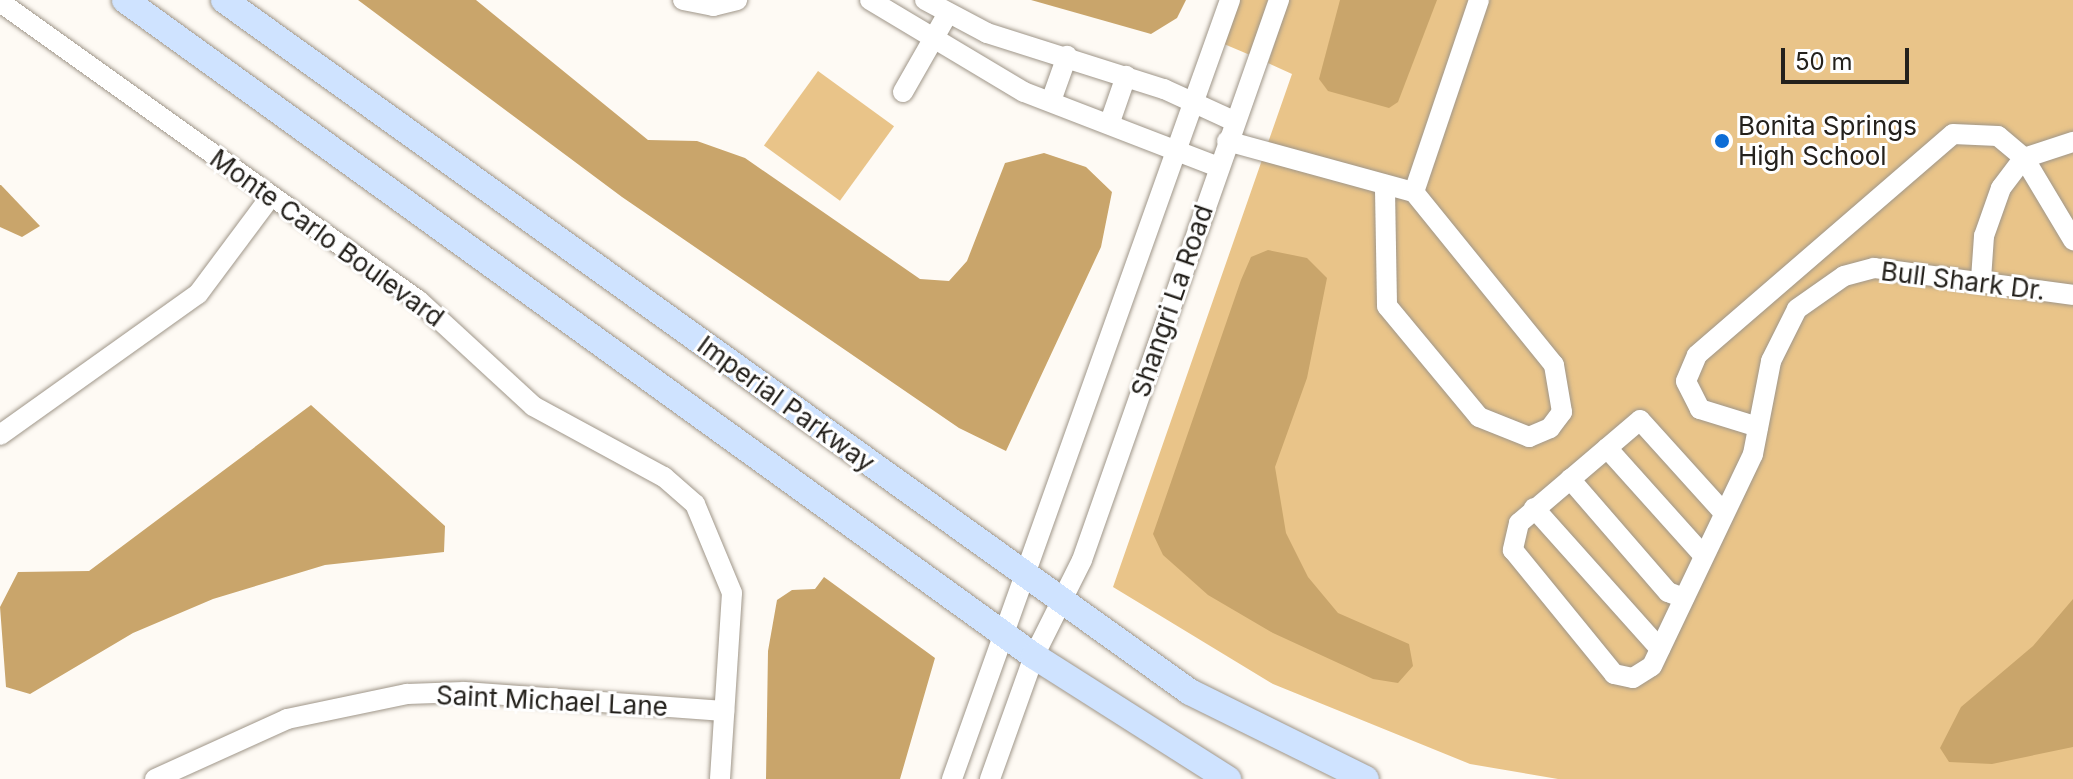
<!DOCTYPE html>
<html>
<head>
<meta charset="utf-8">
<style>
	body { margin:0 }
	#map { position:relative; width:2073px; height:779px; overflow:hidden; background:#fefaf4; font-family:Inter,sans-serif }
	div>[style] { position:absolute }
	.green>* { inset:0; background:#e9c489; transform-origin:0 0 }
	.water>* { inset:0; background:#c9a56b }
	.roads { filter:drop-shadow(0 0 2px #9f9689) drop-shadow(0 0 2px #9f9689) }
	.minor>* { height:20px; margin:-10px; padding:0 10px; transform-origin:10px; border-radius:10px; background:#fff }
	.major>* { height:26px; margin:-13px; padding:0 13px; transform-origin:13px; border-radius:13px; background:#cfe3ff }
	.dots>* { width:22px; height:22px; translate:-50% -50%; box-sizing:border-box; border:4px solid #fff; border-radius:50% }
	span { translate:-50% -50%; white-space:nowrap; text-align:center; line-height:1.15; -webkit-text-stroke:6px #fff; paint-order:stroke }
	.poi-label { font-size:26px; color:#24211c }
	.left { translate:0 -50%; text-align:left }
	.street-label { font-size:26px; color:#24211c }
	.scale { position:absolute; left:1781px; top:48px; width:128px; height:36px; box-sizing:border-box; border:4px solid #24211c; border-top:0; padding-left:10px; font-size:24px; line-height:28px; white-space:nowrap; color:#24211c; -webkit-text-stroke:6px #fff; paint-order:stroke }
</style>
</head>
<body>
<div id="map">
	<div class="green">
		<i style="clip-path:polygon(1240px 0,1268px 0,1250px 55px,1224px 44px)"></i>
		<i style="clip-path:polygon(1289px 0,2073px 0,2073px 779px,1558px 779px,1470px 764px,1273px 684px,1113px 587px,1292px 74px,1268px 63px)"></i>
		<i style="left:818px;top:71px;width:94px;height:92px;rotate:36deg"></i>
	</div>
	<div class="water">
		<i style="clip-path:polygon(358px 0,476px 0,648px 140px,697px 141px,745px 158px,920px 279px,949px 281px,967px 261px,1005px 163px,1044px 153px,1086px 167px,1112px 192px,1101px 247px,1006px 451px,959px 428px,622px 197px)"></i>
		<i style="clip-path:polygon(1031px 0,1186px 0,1177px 18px,1151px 34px)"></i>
		<i style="clip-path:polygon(1340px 0,1437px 0,1398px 102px,1389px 108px,1328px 91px,1319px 79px)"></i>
		<i style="clip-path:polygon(0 185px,1px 185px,40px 226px,22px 237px,0 227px)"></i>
		<i style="clip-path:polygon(1268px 250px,1307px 258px,1327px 278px,1307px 378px,1275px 467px,1286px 533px,1308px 577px,1338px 613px,1409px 644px,1413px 666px,1398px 683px,1373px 679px,1273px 633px,1208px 595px,1163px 555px,1153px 534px,1241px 280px,1251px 257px)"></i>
		<i style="clip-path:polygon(311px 405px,445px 526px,444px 552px,325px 565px,213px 599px,133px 633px,30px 694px,6px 687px,0 607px,18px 572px,89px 571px)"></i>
		<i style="clip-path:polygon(824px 577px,935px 658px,900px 779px,766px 779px,768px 651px,777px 600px,792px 590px,815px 589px)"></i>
		<i style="clip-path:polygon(2073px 599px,2073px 747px,1992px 764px,1949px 762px,1940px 748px,1961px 707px,2033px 646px)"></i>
	</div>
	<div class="roads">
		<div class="minor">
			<i style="left:683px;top:0;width:31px;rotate:11deg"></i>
			<i style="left:713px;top:6px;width:25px;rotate:-14deg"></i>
			<i style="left:870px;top:0;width:179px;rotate:30.9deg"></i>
			<i style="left:1024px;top:92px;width:208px;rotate:21.1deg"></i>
			<i style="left:925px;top:0;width:70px;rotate:28deg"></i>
			<i style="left:987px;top:33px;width:186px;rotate:17.6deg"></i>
			<i style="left:1164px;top:89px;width:77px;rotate:24.6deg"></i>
			<i style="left:0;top:2px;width:515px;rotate:35.51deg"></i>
			<i style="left:419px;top:301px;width:155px;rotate:42.6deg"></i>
			<i style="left:533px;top:406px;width:149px;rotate:28.5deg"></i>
			<i style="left:664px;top:477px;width:41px;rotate:41.1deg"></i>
			<i style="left:695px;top:504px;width:96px;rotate:67.4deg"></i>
			<i style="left:732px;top:593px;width:186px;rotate:93.7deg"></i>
			<i style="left:903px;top:92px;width:91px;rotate:-60.3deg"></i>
			<i style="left:1051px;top:101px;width:48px;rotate:-70.4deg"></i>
			<i style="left:1110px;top:122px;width:49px;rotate:-70.8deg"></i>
			<i style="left:1227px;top:141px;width:194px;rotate:15.3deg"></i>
			<i style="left:1414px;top:192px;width:203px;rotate:-71.3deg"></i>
			<i style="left:1385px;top:190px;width:116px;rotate:89deg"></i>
			<i style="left:1387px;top:306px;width:144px;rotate:50.3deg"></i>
			<i style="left:1479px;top:417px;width:54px;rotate:21.8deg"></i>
			<i style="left:1529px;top:437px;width:23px;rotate:-23deg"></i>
			<i style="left:1550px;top:428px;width:20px;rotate:-53deg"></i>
			<i style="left:1562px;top:412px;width:48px;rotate:-99.7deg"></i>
			<i style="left:1554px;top:365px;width:223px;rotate:-129deg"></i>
			<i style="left:1981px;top:279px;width:43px;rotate:-86deg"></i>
			<i style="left:1984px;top:236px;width:51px;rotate:-70.5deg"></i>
			<i style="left:2001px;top:188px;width:38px;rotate:-53deg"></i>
			<i style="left:2024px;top:158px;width:52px;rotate:-18.1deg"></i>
			<i style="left:1758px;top:427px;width:61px;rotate:-162.8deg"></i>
			<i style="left:1700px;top:409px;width:31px;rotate:-117deg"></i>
			<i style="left:1686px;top:381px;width:28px;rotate:-67deg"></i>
			<i style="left:1697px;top:355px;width:338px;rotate:-40.8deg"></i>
			<i style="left:1953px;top:134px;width:45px;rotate:2.5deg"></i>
			<i style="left:1998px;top:136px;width:34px;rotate:40deg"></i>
			<i style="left:2024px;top:158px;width:96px;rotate:59.1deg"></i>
			<i style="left:0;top:435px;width:243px;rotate:-35.5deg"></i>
			<i style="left:198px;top:294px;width:122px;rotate:-53.3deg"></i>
			<i style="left:1607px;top:448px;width:145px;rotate:48.1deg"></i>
			<i style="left:1570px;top:479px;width:150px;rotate:49.1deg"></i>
			<i style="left:1668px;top:592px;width:17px;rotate:21deg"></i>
			<i style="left:1534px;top:508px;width:189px;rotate:48.2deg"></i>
			<i style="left:1724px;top:513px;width:125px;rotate:-132.1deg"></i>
			<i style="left:1640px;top:420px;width:159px;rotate:139.6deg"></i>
			<i style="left:1519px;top:523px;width:28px;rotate:103deg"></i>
			<i style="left:1513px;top:550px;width:160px;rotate:50.8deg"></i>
			<i style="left:1614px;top:674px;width:19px;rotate:12deg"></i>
			<i style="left:1633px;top:678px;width:22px;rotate:-32deg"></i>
			<i style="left:1652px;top:666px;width:235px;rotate:-64.5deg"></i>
			<i style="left:1753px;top:454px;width:95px;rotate:-79deg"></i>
			<i style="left:1771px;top:361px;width:58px;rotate:-63.4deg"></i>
			<i style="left:1797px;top:309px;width:57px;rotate:-35.1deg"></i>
			<i style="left:1844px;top:276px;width:31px;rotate:-15deg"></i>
			<i style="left:1874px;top:268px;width:201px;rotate:7.7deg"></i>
			<i style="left:155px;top:779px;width:145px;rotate:-24.4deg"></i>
			<i style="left:287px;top:719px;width:123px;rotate:-11.8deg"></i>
			<i style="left:407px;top:694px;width:57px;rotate:-2deg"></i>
			<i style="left:464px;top:692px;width:261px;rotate:4.2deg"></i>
			<i style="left:952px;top:779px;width:827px;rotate:-70.36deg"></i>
			<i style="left:990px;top:779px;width:131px;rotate:-70.3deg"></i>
			<i style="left:1034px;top:656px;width:107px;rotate:-63.4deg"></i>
			<i style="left:1082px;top:560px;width:594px;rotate:-70.62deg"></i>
		</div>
		<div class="major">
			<i style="left:125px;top:0;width:1121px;rotate:35.82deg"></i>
			<i style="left:1034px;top:656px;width:230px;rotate:32.4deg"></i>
			<i style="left:224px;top:0;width:1188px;rotate:35.62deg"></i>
			<i style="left:1190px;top:692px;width:196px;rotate:26.3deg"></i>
		</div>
	</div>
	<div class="dots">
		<i style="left:1722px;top:141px;background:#0d6dd6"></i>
	</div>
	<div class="poi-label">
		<span class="left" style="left:1738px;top:141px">Bonita Springs<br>High School</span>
	</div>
	<div class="street-label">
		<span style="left:327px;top:238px;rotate:36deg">Monte Carlo Boulevard</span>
		<span style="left:1963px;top:281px;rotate:7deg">Bull Shark Dr.</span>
		<span style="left:1172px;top:301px;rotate:-71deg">Shangri La Road</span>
		<span style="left:786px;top:404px;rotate:36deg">Imperial Parkway</span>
		<span style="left:552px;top:701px;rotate:3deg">Saint Michael Lane</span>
	</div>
	<div class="scale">50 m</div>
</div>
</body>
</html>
